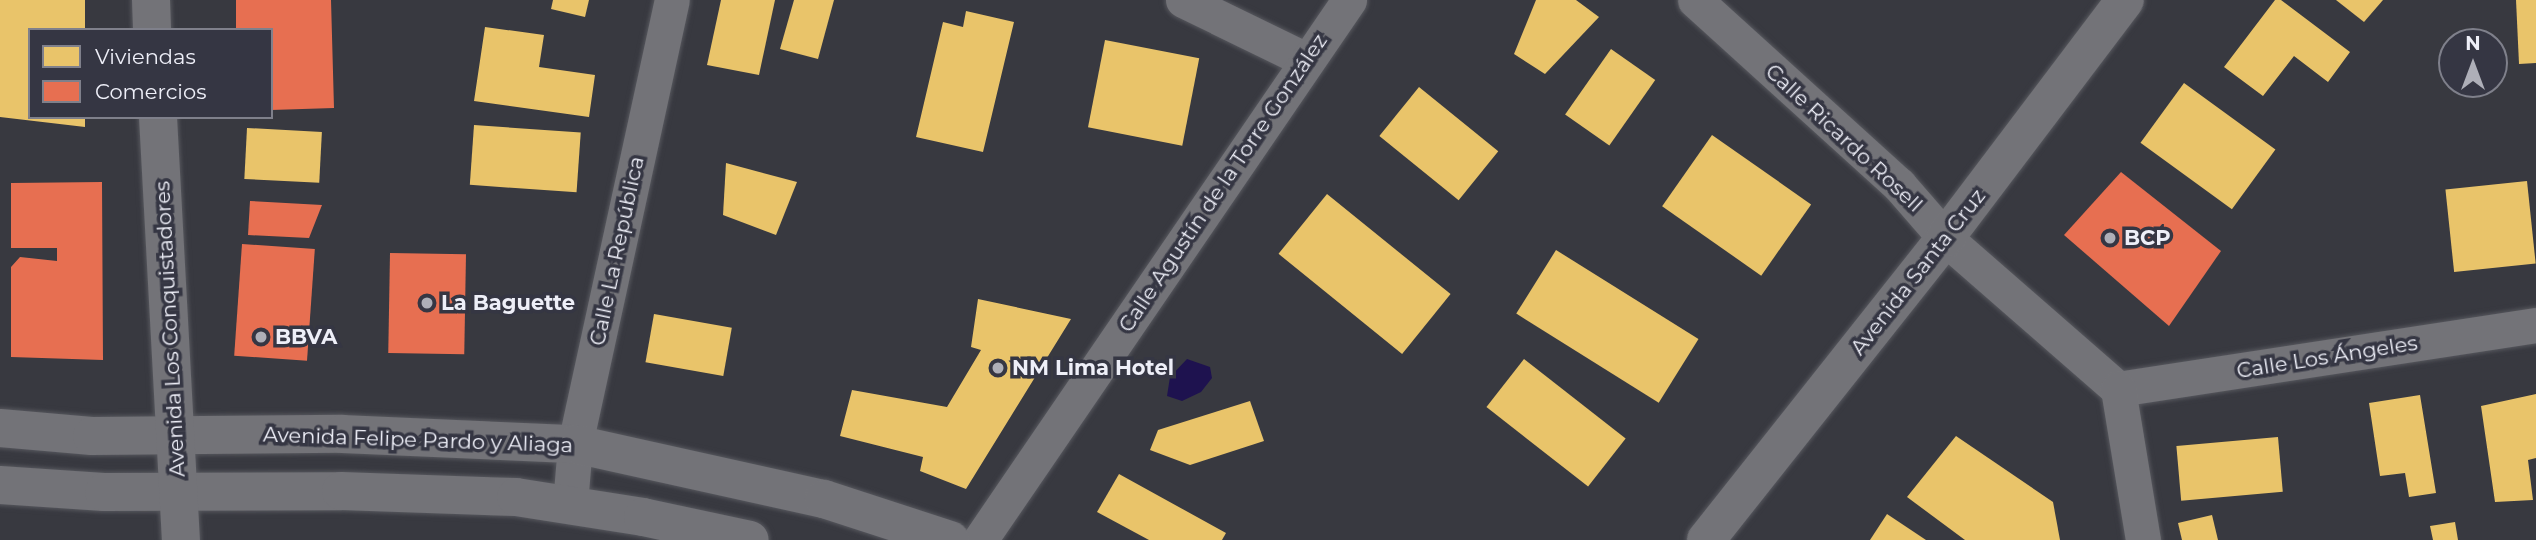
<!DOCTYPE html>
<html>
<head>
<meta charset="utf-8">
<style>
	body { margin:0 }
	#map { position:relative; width:2536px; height:540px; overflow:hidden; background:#383940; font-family:Montserrat,sans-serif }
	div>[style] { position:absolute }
	.water>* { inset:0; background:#1e124f }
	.homes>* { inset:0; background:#e9c46a; transform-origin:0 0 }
	.shops>* { inset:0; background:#e76f51; transform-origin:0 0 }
	.roads { filter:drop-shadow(0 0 2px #56575d) drop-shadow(0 0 2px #56575d) }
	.minor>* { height:35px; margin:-17.5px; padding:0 17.5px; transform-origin:17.5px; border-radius:17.5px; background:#737378 }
	.tertiary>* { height:38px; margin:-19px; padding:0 19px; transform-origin:19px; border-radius:19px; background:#737378 }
	.secondary>* { height:38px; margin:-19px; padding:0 19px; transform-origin:19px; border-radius:19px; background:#737378 }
	.dots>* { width:19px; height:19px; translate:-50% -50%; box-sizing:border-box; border:4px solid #353643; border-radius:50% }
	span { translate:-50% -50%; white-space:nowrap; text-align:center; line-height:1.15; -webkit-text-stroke:7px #353643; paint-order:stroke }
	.street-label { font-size:21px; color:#eeeff8 }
	.poi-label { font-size:21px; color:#eeeff8; font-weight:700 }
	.left { translate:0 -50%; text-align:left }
	.legend { position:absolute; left:28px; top:28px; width:245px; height:91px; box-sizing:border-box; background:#353643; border:2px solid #7f808b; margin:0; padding:9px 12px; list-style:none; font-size:21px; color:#eeeff8 }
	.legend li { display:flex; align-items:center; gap:14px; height:35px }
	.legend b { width:35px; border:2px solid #7f808b }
	.north { position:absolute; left:2438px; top:28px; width:70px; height:70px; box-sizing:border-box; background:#353643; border:2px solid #7f808b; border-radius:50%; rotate:0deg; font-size:19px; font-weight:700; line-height:28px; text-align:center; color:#eeeff8 }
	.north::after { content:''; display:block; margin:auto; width:24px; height:32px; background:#aeafb8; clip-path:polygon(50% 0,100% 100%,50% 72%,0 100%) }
</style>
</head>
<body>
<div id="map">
	<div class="water">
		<i style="clip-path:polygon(1187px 359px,1210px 367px,1212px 378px,1201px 392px,1182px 401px,1167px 396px,1170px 377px)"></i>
	</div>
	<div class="homes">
		<i style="clip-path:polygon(0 0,85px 0,85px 30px,30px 30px,30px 117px,85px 117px,85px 127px,0 117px)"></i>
		<i style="clip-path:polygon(553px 0,589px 0,585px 17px,551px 9px)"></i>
		<i style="clip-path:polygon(721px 0,775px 0,759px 75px,707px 65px)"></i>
		<i style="clip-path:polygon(794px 0,834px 0,818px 59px,780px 49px)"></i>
		<i style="clip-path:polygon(1536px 0,1576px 0,1599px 17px,1545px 74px,1514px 54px)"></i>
		<i style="clip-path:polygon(2275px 0,2281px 0,2350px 52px,2328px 82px,2294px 56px,2263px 96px,2224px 67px)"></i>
		<i style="clip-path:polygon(2336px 0,2383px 0,2364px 22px)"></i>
		<i style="clip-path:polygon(2516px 0,2536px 0,2536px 63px,2519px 64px)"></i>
		<i style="clip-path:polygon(966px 11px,1014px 22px,983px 152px,916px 137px,943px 22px,963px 27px)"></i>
		<i style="clip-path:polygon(485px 27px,544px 35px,539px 67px,595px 75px,589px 117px,474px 101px)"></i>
		<i style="left:1105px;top:40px;width:96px;height:89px;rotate:11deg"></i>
		<i style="left:1611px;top:49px;width:54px;height:80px;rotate:35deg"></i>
		<i style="left:2184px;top:83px;width:113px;height:74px;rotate:36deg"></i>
		<i style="left:1419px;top:87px;width:102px;height:63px;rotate:39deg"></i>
		<i style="left:474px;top:125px;width:107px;height:60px;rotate:4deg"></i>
		<i style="left:247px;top:128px;width:75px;height:51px;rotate:3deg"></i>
		<i style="left:1712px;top:135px;width:121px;height:87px;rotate:35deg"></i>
		<i style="clip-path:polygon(726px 163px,797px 182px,776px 235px,723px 215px)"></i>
		<i style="left:2527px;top:181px;width:83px;height:82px;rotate:84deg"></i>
		<i style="left:1327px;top:194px;width:159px;height:77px;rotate:39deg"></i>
		<i style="left:1556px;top:250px;width:168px;height:75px;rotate:32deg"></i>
		<i style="clip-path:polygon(978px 299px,1071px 319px,966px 489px,920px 471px,923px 457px,840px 436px,852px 390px,947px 407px,981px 350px,971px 347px)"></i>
		<i style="left:654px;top:314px;width:79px;height:49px;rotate:10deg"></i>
		<i style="left:1524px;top:359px;width:129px;height:61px;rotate:38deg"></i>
		<i style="clip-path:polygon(2536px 394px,2536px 458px,2528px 460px,2533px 500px,2495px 502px,2481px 406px)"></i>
		<i style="clip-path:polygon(2420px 395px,2436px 493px,2409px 497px,2405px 473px,2380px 476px,2369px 403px)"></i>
		<i style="clip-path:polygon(1250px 401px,1264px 441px,1190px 465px,1150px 450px,1158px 430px)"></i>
		<i style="clip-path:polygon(1956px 436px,2053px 502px,2060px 540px,1965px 540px,1907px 497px)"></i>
		<i style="left:2278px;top:437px;width:55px;height:102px;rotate:85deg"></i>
		<i style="clip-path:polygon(1119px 474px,1226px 533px,1222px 540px,1149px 540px,1097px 512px)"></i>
		<i style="clip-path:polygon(1887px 514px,1926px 540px,1870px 540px)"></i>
		<i style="clip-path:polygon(2212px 515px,2218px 540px,2182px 540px,2178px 523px)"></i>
		<i style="clip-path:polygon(2455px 522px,2458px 540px,2433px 540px,2430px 526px)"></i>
	</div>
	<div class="shops">
		<i style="clip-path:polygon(236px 0,331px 0,334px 108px,271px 110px,271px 30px,236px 30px)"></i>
		<i style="clip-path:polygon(2121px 172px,2221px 251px,2169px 326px,2064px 235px)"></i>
		<i style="clip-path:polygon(102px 182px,103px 360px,11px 357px,11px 267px,20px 257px,57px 261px,57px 248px,11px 248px,11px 183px)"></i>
		<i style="clip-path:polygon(250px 201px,322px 205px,309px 238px,248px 235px)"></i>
		<i style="left:242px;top:244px;width:73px;height:112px;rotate:4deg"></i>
		<i style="left:390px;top:253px;width:76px;height:100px;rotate:1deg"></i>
	</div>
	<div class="roads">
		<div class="minor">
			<i style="left:1183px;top:0;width:137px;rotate:26deg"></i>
			<i style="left:1695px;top:0;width:275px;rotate:42.2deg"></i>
			<i style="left:1899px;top:185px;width:70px;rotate:49deg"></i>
			<i style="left:1945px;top:238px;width:230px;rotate:41.1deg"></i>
			<i style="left:2118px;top:389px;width:423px;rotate:-8.7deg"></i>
			<i style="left:2118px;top:389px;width:153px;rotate:80.6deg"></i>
			<i style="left:570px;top:504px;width:60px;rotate:-85.2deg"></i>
			<i style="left:575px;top:444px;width:454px;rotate:-77.7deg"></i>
			<i style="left:980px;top:540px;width:654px;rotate:-55.65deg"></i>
		</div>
		<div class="tertiary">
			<i style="left:0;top:428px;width:92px;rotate:5deg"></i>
			<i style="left:92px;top:436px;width:250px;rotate:-0.5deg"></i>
			<i style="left:342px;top:434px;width:233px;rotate:2.5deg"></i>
			<i style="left:575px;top:444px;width:255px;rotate:12.5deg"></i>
			<i style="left:824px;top:499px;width:133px;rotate:18deg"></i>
			<i style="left:0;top:485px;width:104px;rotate:3.9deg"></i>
			<i style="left:104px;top:492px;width:237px;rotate:-0.2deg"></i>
			<i style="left:341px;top:491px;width:175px;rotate:2deg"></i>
			<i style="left:516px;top:497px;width:129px;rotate:8.9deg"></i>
			<i style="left:643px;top:517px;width:109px;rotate:12.1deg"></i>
		</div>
		<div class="secondary">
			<i style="left:151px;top:0;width:30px;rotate:88deg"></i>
			<i style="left:158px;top:117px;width:424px;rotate:86.9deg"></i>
			<i style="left:1706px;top:540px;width:385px;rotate:-51.6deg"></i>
			<i style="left:1945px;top:238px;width:298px;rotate:-52.9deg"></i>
		</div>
	</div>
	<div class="dots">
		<i style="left:2110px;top:238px;background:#aeafb8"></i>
		<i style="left:427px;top:303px;background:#aeafb8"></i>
		<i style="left:261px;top:337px;background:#aeafb8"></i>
		<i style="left:998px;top:368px;background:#aeafb8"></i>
	</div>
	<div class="street-label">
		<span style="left:1844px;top:138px;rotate:43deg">Calle Ricardo Rosell</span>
		<span style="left:1223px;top:183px;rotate:-56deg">Calle Agustín de la Torre González</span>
		<span style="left:617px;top:251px;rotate:-78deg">Calle La República</span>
		<span style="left:1918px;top:272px;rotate:-52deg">Avenida Santa Cruz</span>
		<span style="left:170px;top:329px;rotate:-93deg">Avenida Los Conquistadores</span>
		<span style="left:2327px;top:357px;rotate:-9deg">Calle Los Ángeles</span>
		<span style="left:418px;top:440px;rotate:2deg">Avenida Felipe Pardo y Aliaga</span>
	</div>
	<div class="poi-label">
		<span class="left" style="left:2124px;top:238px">BCP</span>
		<span class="left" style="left:441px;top:303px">La Baguette</span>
		<span class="left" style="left:275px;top:337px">BBVA</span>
		<span class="left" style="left:1012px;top:368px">NM Lima Hotel</span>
	</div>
	<ul class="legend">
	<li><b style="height:19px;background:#e9c46a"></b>Viviendas</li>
	<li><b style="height:19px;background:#e76f51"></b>Comercios</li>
	</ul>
	<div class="north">N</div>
</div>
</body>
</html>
